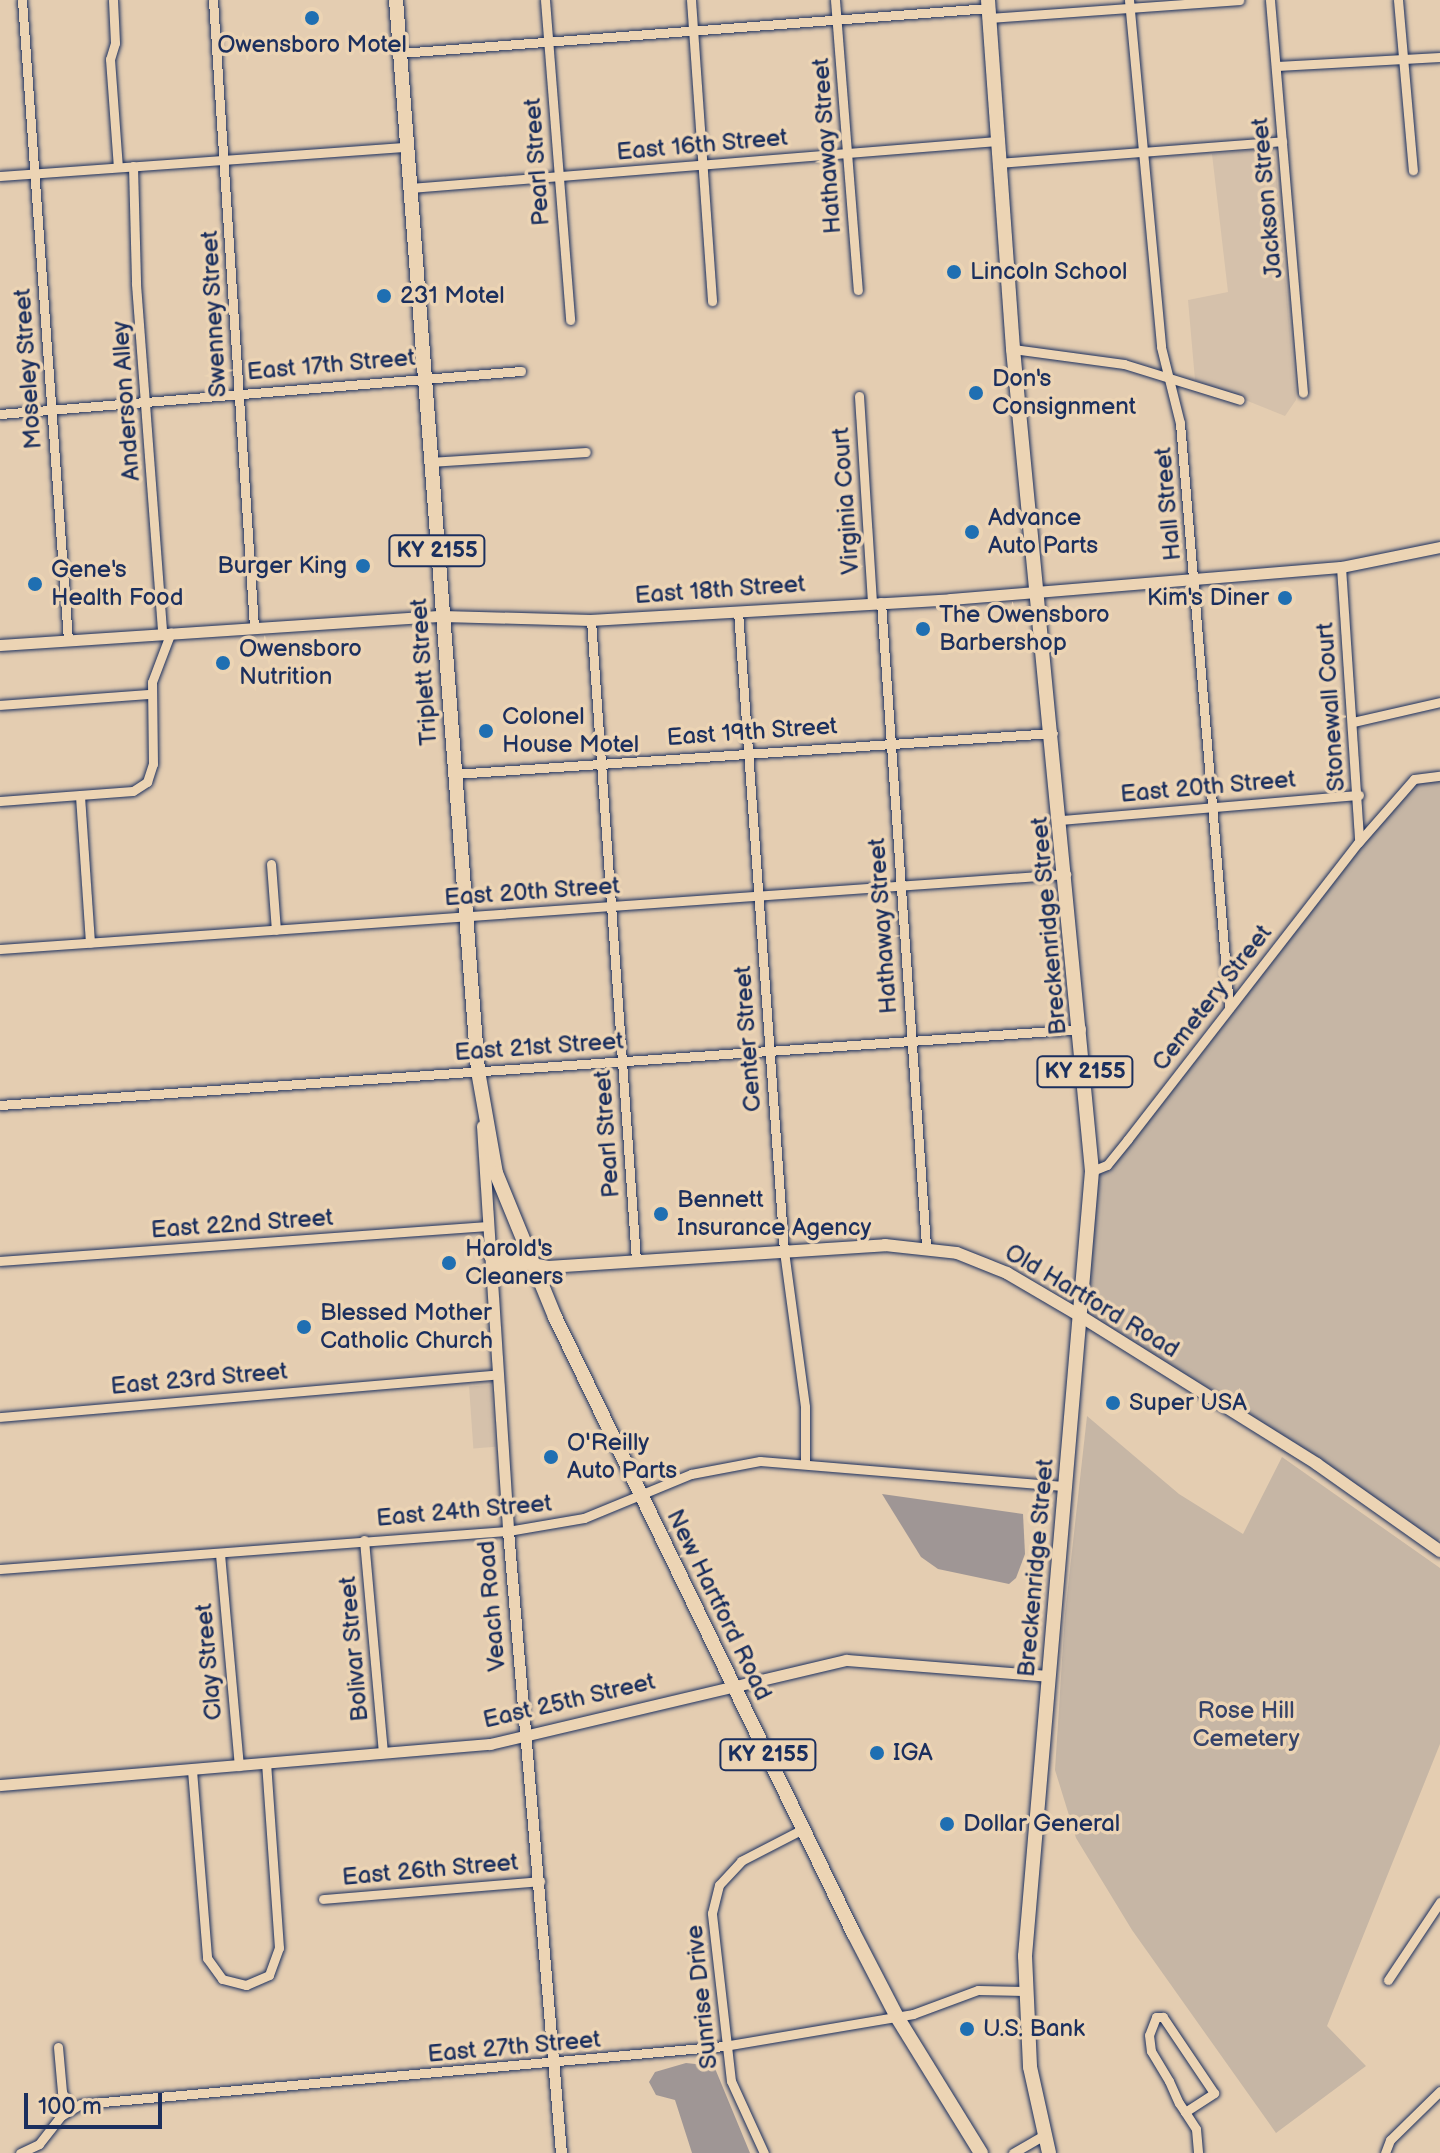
<!DOCTYPE html>
<html>
<head>
<meta charset="utf-8">
<style>
	body { margin:0 }
	#map { position:relative; width:1440px; height:2153px; overflow:hidden; background:#e4cdb1; font-family:"Balsamiq Sans",sans-serif }
	div>[style] { position:absolute }
	.built>* { inset:0; background:#d5c1ab; transform-origin:0 0 }
	.green>* { inset:0; background:#c6b6a5 }
	.water>* { inset:0; background:#9f9695 }
	.roads { filter:drop-shadow(0 0 2px #1b2f5e) drop-shadow(0 0 2px #1b2f5e) }
	.minor>* { height:9px; margin:-4.5px; padding:0 4.5px; transform-origin:4.5px; border-radius:4.5px; background:#ecd4b4 }
	.tertiary>* { height:11px; margin:-5.5px; padding:0 5.5px; transform-origin:5.5px; border-radius:5.5px; background:#ecd4b4 }
	.secondary>* { height:12px; margin:-6px; padding:0 6px; transform-origin:6px; border-radius:6px; background:#ecd4b4 }
	.primary>* { height:14px; margin:-7px; padding:0 7px; transform-origin:7px; border-radius:7px; background:#ecd4b4 }
	.dots>* { width:22px; height:22px; translate:-50% -50%; box-sizing:border-box; border:4px solid #ecd4b4; border-radius:50% }
	span { translate:-50% -50%; white-space:nowrap; text-align:center; line-height:1.15; -webkit-text-stroke:7px #ecd4b4; paint-order:stroke }
	.shield-label span { padding:2px 6px; background:#ecd4b4; border:2px solid; border-radius:6px; -webkit-text-stroke-width:0 }
	.shield-label { font-size:22px; color:#1b2f5e; font-weight:700 }
	.poi-label { font-size:24px; color:#1b2f5e }
	.left { translate:0 -50%; text-align:left }
	.right { translate:-100% -50%; text-align:right }
	.street-label { font-size:24px; color:#1b2f5e }
	.park-label { font-size:24px; color:#354369 }
	.scale { position:absolute; left:24px; top:2093px; width:138px; height:36px; box-sizing:border-box; border:4px solid #1b2f5e; border-top:0; padding-left:10px; font-size:24px; line-height:28px; white-space:nowrap; color:#1b2f5e; -webkit-text-stroke:6px #ecd4b4; paint-order:stroke }
</style>
</head>
<body>
<div id="map">
	<div class="built">
		<i style="clip-path:polygon(1274px 148px,1296px 400px,1285px 416px,1195px 380px,1188px 300px,1228px 292px,1212px 154px)"></i>
		<i style="left:491px;top:1385px;width:62px;height:22px;rotate:86deg"></i>
	</div>
	<div class="green">
		<i style="clip-path:polygon(1440px 776px,1440px 1539px,1433px 1545px,1082px 1317px,1092px 1171px,1107px 1165px,1414px 779px)"></i>
		<i style="clip-path:polygon(1087px 1416px,1179px 1494px,1243px 1534px,1282px 1457px,1440px 1568px,1440px 1744px,1327px 2026px,1366px 2066px,1276px 2133px,1132px 1930px,1076px 1838px,1055px 1770px,1065px 1614px)"></i>
	</div>
	<div class="water">
		<i style="clip-path:polygon(882px 1494px,1023px 1514px,1025px 1554px,1016px 1578px,1009px 1584px,938px 1569px,921px 1557px)"></i>
		<i style="clip-path:polygon(686px 2063px,714px 2066px,750px 2153px,692px 2153px,675px 2100px,656px 2095px,649px 2082px,655px 2072px)"></i>
	</div>
	<div class="roads">
		<div class="minor">
			<i style="left:22px;top:0;width:642px;rotate:85.89deg"></i>
			<i style="left:113px;top:0;width:43px;rotate:87.3deg"></i>
			<i style="left:115px;top:43px;width:17px;rotate:107deg"></i>
			<i style="left:110px;top:59px;width:108px;rotate:85.8deg"></i>
			<i style="left:213px;top:0;width:628px;rotate:86.26deg"></i>
			<i style="left:545px;top:0;width:321px;rotate:85.5deg"></i>
			<i style="left:691px;top:0;width:302px;rotate:86deg"></i>
			<i style="left:835px;top:0;width:291px;rotate:85.5deg"></i>
			<i style="left:1129px;top:0;width:348px;rotate:84.7deg"></i>
			<i style="left:1161px;top:347px;width:78px;rotate:76deg"></i>
			<i style="left:1180px;top:423px;width:586px;rotate:85.2deg"></i>
			<i style="left:1270px;top:0;width:394px;rotate:85.2deg"></i>
			<i style="left:1398px;top:0;width:171px;rotate:85deg"></i>
			<i style="left:990px;top:18px;width:250px;rotate:-4.1deg"></i>
			<i style="left:400px;top:53px;width:591px;rotate:-4.37deg"></i>
			<i style="left:1277px;top:66px;width:163px;rotate:-3.2deg"></i>
			<i style="left:999px;top:163px;width:284px;rotate:-4.4deg"></i>
			<i style="left:133px;top:166px;width:118px;rotate:88.5deg"></i>
			<i style="left:136px;top:284px;width:350px;rotate:85.7deg"></i>
			<i style="left:0;top:176px;width:408px;rotate:-4.1deg"></i>
			<i style="left:410px;top:188px;width:589px;rotate:-4.58deg"></i>
			<i style="left:1013px;top:349px;width:112px;rotate:7.7deg"></i>
			<i style="left:1124px;top:364px;width:121px;rotate:17.2deg"></i>
			<i style="left:859px;top:396px;width:207px;rotate:86.4deg"></i>
			<i style="left:0;top:414px;width:523px;rotate:-4.72deg"></i>
			<i style="left:430px;top:462px;width:156px;rotate:-3.7deg"></i>
			<i style="left:1341px;top:567px;width:274px;rotate:86.2deg"></i>
			<i style="left:881px;top:602px;width:646px;rotate:86deg"></i>
			<i style="left:738px;top:611px;width:642px;rotate:85.89deg"></i>
			<i style="left:784px;top:1251px;width:157px;rotate:82.3deg"></i>
			<i style="left:805px;top:1407px;width:55px;rotate:90deg"></i>
			<i style="left:591px;top:620px;width:643px;rotate:85.98deg"></i>
			<i style="left:0;top:705px;width:151px;rotate:-4.2deg"></i>
			<i style="left:1353px;top:722px;width:89px;rotate:-12.9deg"></i>
			<i style="left:454px;top:774px;width:600px;rotate:-3.92deg"></i>
			<i style="left:80px;top:796px;width:147px;rotate:86.1deg"></i>
			<i style="left:0;top:801px;width:133px;rotate:-4.3deg"></i>
			<i style="left:133px;top:791px;width:17px;rotate:-33deg"></i>
			<i style="left:147px;top:782px;width:19px;rotate:-72deg"></i>
			<i style="left:153px;top:764px;width:82px;rotate:-90.7deg"></i>
			<i style="left:152px;top:682px;width:53px;rotate:-69.2deg"></i>
			<i style="left:1061px;top:820px;width:299px;rotate:-4.8deg"></i>
			<i style="left:271px;top:864px;width:66px;rotate:85.7deg"></i>
			<i style="left:0;top:949px;width:1069px;rotate:-4.02deg"></i>
			<i style="left:0;top:1105px;width:1084px;rotate:-4.02deg"></i>
			<i style="left:1092px;top:1171px;width:16px;rotate:-22deg"></i>
			<i style="left:1107px;top:1165px;width:33px;rotate:-51deg"></i>
			<i style="left:1128px;top:1139px;width:375px;rotate:-52.2deg"></i>
			<i style="left:1358px;top:843px;width:85px;rotate:-48.8deg"></i>
			<i style="left:1414px;top:779px;width:26px;rotate:-7deg"></i>
			<i style="left:0;top:1261px;width:488px;rotate:-4.1deg"></i>
			<i style="left:0;top:1417px;width:500px;rotate:-4.9deg"></i>
			<i style="left:364px;top:1540px;width:214px;rotate:84.9deg"></i>
			<i style="left:220px;top:1554px;width:213px;rotate:84.9deg"></i>
			<i style="left:0;top:1569px;width:509px;rotate:-4.28deg"></i>
			<i style="left:508px;top:1531px;width:77px;rotate:-9.7deg"></i>
			<i style="left:584px;top:1518px;width:116px;rotate:-22.4deg"></i>
			<i style="left:691px;top:1474px;width:70px;rotate:-10.7deg"></i>
			<i style="left:760px;top:1461px;width:307px;rotate:4.7deg"></i>
			<i style="left:192px;top:1770px;width:189px;rotate:85.4deg"></i>
			<i style="left:207px;top:1958px;width:26px;rotate:54deg"></i>
			<i style="left:222px;top:1979px;width:25px;rotate:14deg"></i>
			<i style="left:246px;top:1985px;width:25px;rotate:-23deg"></i>
			<i style="left:269px;top:1975px;width:29px;rotate:-70deg"></i>
			<i style="left:279px;top:1948px;width:184px;rotate:-94deg"></i>
			<i style="left:323px;top:1899px;width:218px;rotate:-4.7deg"></i>
			<i style="left:1388px;top:1980px;width:94px;rotate:-56.3deg"></i>
			<i style="left:58px;top:2047px;width:45px;rotate:84.9deg"></i>
			<i style="left:62px;top:2092px;width:19px;rotate:65deg"></i>
			<i style="left:1185px;top:2112px;width:35px;rotate:-33deg"></i>
			<i style="left:1214px;top:2093px;width:92px;rotate:-123.9deg"></i>
			<i style="left:1163px;top:2017px;width:7px;rotate:180deg"></i>
			<i style="left:1156px;top:2017px;width:19px;rotate:111deg"></i>
			<i style="left:1149px;top:2035px;width:16px;rotate:83deg"></i>
			<i style="left:1151px;top:2051px;width:35px;rotate:59deg"></i>
			<i style="left:1169px;top:2081px;width:24px;rotate:66deg"></i>
			<i style="left:1179px;top:2103px;width:11px;rotate:56deg"></i>
			<i style="left:1185px;top:2112px;width:20px;rotate:57deg"></i>
			<i style="left:1196px;top:2129px;width:24px;rotate:85deg"></i>
			<i style="left:20px;top:2153px;width:21px;rotate:-25deg"></i>
			<i style="left:39px;top:2144px;width:36px;rotate:-52deg"></i>
			<i style="left:61px;top:2116px;width:23px;rotate:-31deg"></i>
			<i style="left:81px;top:2104px;width:646px;rotate:-5.15deg"></i>
			<i style="left:724px;top:2046px;width:192px;rotate:-9.6deg"></i>
			<i style="left:913px;top:2014px;width:69px;rotate:-20.3deg"></i>
			<i style="left:978px;top:1990px;width:46px;rotate:1.2deg"></i>
			<i style="left:764px;top:2153px;width:79px;rotate:-114.6deg"></i>
			<i style="left:731px;top:2081px;width:169px;rotate:-96.5deg"></i>
			<i style="left:712px;top:1913px;width:29px;rotate:-76deg"></i>
			<i style="left:719px;top:1885px;width:33px;rotate:-47deg"></i>
			<i style="left:741px;top:1861px;width:70px;rotate:-27.3deg"></i>
			<i style="left:1013px;top:2153px;width:36px;rotate:-30deg"></i>
			<i style="left:1385px;top:2153px;width:14px;rotate:-69deg"></i>
			<i style="left:1390px;top:2140px;width:70px;rotate:-44.4deg"></i>
		</div>
		<div class="tertiary">
			<i style="left:0;top:645px;width:443px;rotate:-3.8deg"></i>
			<i style="left:442px;top:616px;width:149px;rotate:1.5deg"></i>
			<i style="left:591px;top:620px;width:360px;rotate:-3.3deg"></i>
			<i style="left:950px;top:599px;width:392px;rotate:-4.7deg"></i>
			<i style="left:1341px;top:567px;width:101px;rotate:-11.4deg"></i>
			<i style="left:482px;top:1126px;width:406px;rotate:86.3deg"></i>
			<i style="left:508px;top:1531px;width:624px;rotate:85.13deg"></i>
			<i style="left:0;top:1785px;width:492px;rotate:-4.8deg"></i>
			<i style="left:490px;top:1744px;width:366px;rotate:-13.3deg"></i>
			<i style="left:846px;top:1660px;width:203px;rotate:4.5deg"></i>
		</div>
		<div class="secondary">
			<i style="left:490px;top:1256px;width:59px;rotate:10.7deg"></i>
			<i style="left:548px;top:1267px;width:338px;rotate:-3.7deg"></i>
			<i style="left:885px;top:1245px;width:72px;rotate:6.3deg"></i>
			<i style="left:957px;top:1253px;width:54px;rotate:21.8deg"></i>
			<i style="left:1007px;top:1273px;width:87px;rotate:30.4deg"></i>
			<i style="left:1082px;top:1317px;width:277px;rotate:32deg"></i>
			<i style="left:1317px;top:1464px;width:151px;rotate:35.3deg"></i>
			<i style="left:491px;top:1270px;width:39px;rotate:-10deg"></i>
		</div>
		<div class="primary">
			<i style="left:396px;top:0;width:1074px;rotate:85.62deg"></i>
			<i style="left:478px;top:1071px;width:104px;rotate:80deg"></i>
			<i style="left:496px;top:1173px;width:156px;rotate:67.7deg"></i>
			<i style="left:555px;top:1317px;width:686px;rotate:64.15deg"></i>
			<i style="left:854px;top:1934px;width:93px;rotate:62.6deg"></i>
			<i style="left:897px;top:2017px;width:160px;rotate:58.3deg"></i>
			<i style="left:988px;top:0;width:350px;rotate:85.9deg"></i>
			<i style="left:1013px;top:349px;width:826px;rotate:84.51deg"></i>
			<i style="left:1092px;top:1171px;width:788px;rotate:94.88deg"></i>
			<i style="left:1025px;top:1956px;width:111px;rotate:87.4deg"></i>
			<i style="left:1030px;top:2067px;width:88px;rotate:77.5deg"></i>
		</div>
	</div>
	<div class="dots">
		<i style="left:312px;top:18px;background:#1f6fb2"></i>
		<i style="left:954px;top:272px;background:#1f6fb2"></i>
		<i style="left:384px;top:296px;background:#1f6fb2"></i>
		<i style="left:976px;top:393px;background:#1f6fb2"></i>
		<i style="left:972px;top:532px;background:#1f6fb2"></i>
		<i style="left:363px;top:566px;background:#1f6fb2"></i>
		<i style="left:35px;top:584px;background:#1f6fb2"></i>
		<i style="left:1285px;top:598px;background:#1f6fb2"></i>
		<i style="left:923px;top:629px;background:#1f6fb2"></i>
		<i style="left:223px;top:663px;background:#1f6fb2"></i>
		<i style="left:486px;top:731px;background:#1f6fb2"></i>
		<i style="left:661px;top:1214px;background:#1f6fb2"></i>
		<i style="left:449px;top:1263px;background:#1f6fb2"></i>
		<i style="left:304px;top:1327px;background:#1f6fb2"></i>
		<i style="left:1113px;top:1403px;background:#1f6fb2"></i>
		<i style="left:551px;top:1457px;background:#1f6fb2"></i>
		<i style="left:877px;top:1753px;background:#1f6fb2"></i>
		<i style="left:947px;top:1824px;background:#1f6fb2"></i>
		<i style="left:967px;top:2029px;background:#1f6fb2"></i>
	</div>
	<div class="shield-label">
		<span style="left:437px;top:551px">KY 2155</span>
		<span style="left:1085px;top:1072px">KY 2155</span>
		<span style="left:768px;top:1755px">KY 2155</span>
	</div>
	<div class="poi-label">
		<span style="left:312px;top:45px">Owensboro Motel</span>
		<span class="left" style="left:970px;top:272px">Lincoln School</span>
		<span class="left" style="left:400px;top:296px">231 Motel</span>
		<span class="left" style="left:992px;top:393px">Don's<br>Consignment</span>
		<span class="left" style="left:988px;top:532px">Advance<br>Auto Parts</span>
		<span class="right" style="left:347px;top:566px">Burger King</span>
		<span class="left" style="left:51px;top:584px">Gene's<br>Health Food</span>
		<span class="right" style="left:1269px;top:598px">Kim's Diner</span>
		<span class="left" style="left:939px;top:629px">The Owensboro<br>Barbershop</span>
		<span class="left" style="left:239px;top:663px">Owensboro<br>Nutrition</span>
		<span class="left" style="left:502px;top:731px">Colonel<br>House Motel</span>
		<span class="left" style="left:677px;top:1214px">Bennett<br>Insurance Agency</span>
		<span class="left" style="left:465px;top:1263px">Harold's<br>Cleaners</span>
		<span class="left" style="left:320px;top:1327px">Blessed Mother<br>Catholic Church</span>
		<span class="left" style="left:1129px;top:1403px">Super USA</span>
		<span class="left" style="left:567px;top:1457px">O'Reilly<br>Auto Parts</span>
		<span class="left" style="left:893px;top:1753px">IGA</span>
		<span class="left" style="left:963px;top:1824px">Dollar General</span>
		<span class="left" style="left:983px;top:2029px">U.S. Bank</span>
	</div>
	<div class="street-label">
		<span style="left:702px;top:145px;rotate:-5deg">East 16th Street</span>
		<span style="left:827px;top:146px;rotate:-94deg">Hathaway Street</span>
		<span style="left:537px;top:162px;rotate:-94deg">Pearl Street</span>
		<span style="left:1267px;top:198px;rotate:-95deg">Jackson Street</span>
		<span style="left:214px;top:314px;rotate:-93deg">Swenney Street</span>
		<span style="left:331px;top:365px;rotate:-5deg">East 17th Street</span>
		<span style="left:28px;top:369px;rotate:-94deg">Moseley Street</span>
		<span style="left:126px;top:401px;rotate:-94deg">Anderson Alley</span>
		<span style="left:846px;top:501px;rotate:-94deg">Virginia Court</span>
		<span style="left:1168px;top:504px;rotate:-95deg">Hall Street</span>
		<span style="left:720px;top:590px;rotate:-4deg">East 18th Street</span>
		<span style="left:424px;top:672px;rotate:-94deg">Triplett Street</span>
		<span style="left:1331px;top:707px;rotate:-94deg">Stonewall Court</span>
		<span style="left:752px;top:732px;rotate:-4deg">East 19th Street</span>
		<span style="left:1208px;top:787px;rotate:-5deg">East 20th Street</span>
		<span style="left:532px;top:892px;rotate:-4deg">East 20th Street</span>
		<span style="left:883px;top:926px;rotate:-94deg">Hathaway Street</span>
		<span style="left:1049px;top:926px;rotate:-95deg">Breckenridge Street</span>
		<span style="left:1212px;top:998px;rotate:-52deg">Cemetery Street</span>
		<span style="left:748px;top:1039px;rotate:-94deg">Center Street</span>
		<span style="left:539px;top:1047px;rotate:-4deg">East 21st Street</span>
		<span style="left:607px;top:1134px;rotate:-94deg">Pearl Street</span>
		<span style="left:242px;top:1224px;rotate:-4deg">East 22nd Street</span>
		<span style="left:1092px;top:1301px;rotate:31deg">Old Hartford Road</span>
		<span style="left:199px;top:1379px;rotate:-5deg">East 23rd Street</span>
		<span style="left:464px;top:1511px;rotate:-5deg">East 24th Street</span>
		<span style="left:1036px;top:1568px;rotate:-85deg">Breckenridge Street</span>
		<span style="left:719px;top:1605px;rotate:64deg">New Hartford Road</span>
		<span style="left:492px;top:1606px;rotate:-95deg">Veach Road</span>
		<span style="left:354px;top:1649px;rotate:-95deg">Bolivar Street</span>
		<span style="left:209px;top:1662px;rotate:-95deg">Clay Street</span>
		<span style="left:569px;top:1701px;rotate:-13deg">East 25th Street</span>
		<span style="left:430px;top:1870px;rotate:-5deg">East 26th Street</span>
		<span style="left:702px;top:1997px;rotate:-96deg">Sunrise Drive</span>
		<span style="left:514px;top:2047px;rotate:-5deg">East 27th Street</span>
	</div>
	<div class="park-label">
		<span style="left:1246px;top:1725px">Rose Hill<br>Cemetery</span>
	</div>
	<div class="scale">100 m</div>
</div>
</body>
</html>
